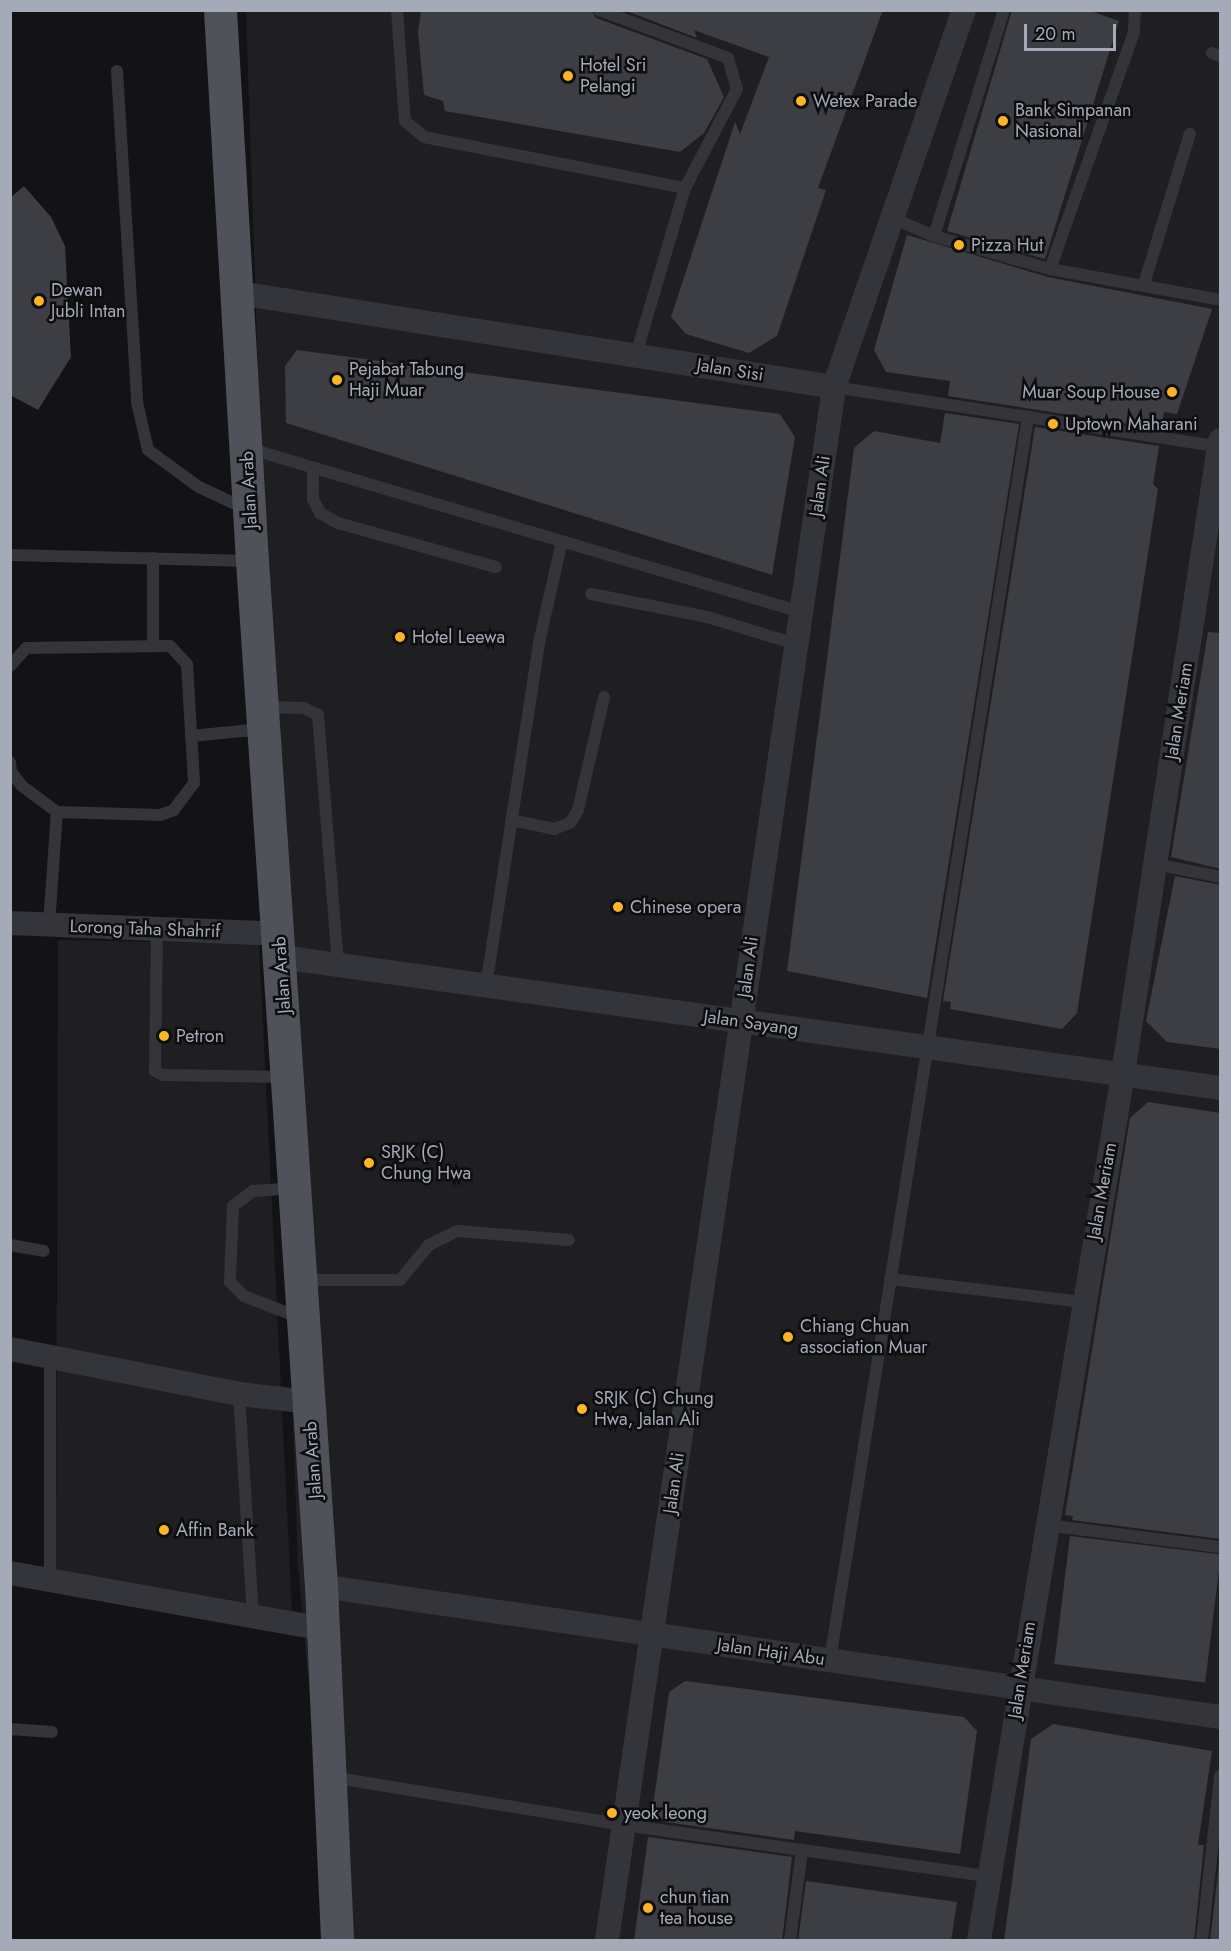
<!DOCTYPE html>
<html>
<head>
<meta charset="utf-8">
<style>
	body { margin:0 }
	#map { position:relative; width:1231px; height:1951px; overflow:hidden; background:#131315; font-family:Jost,sans-serif }
	div>[style] { position:absolute }
	.built>* { inset:0; background:#1f1f22 }
	.building>* { inset:0; background:#3d3e43; transform-origin:0 0 }
	.service>* { height:12px; margin:-6px; padding:0 6px; transform-origin:6px; border-radius:6px; background:#34353b }
	.minor>* { height:24px; margin:-12px; padding:0 12px; transform-origin:12px; border-radius:12px; background:#34353b }
	.primary>* { height:33px; margin:-16.5px; padding:0 16.5px; transform-origin:16.5px; border-radius:16.5px; background:#50525a }
	.dots>* { width:16px; height:16px; translate:-50% -50%; box-sizing:border-box; border:3px solid #0e0e10; border-radius:50% }
	span { translate:-50% -50%; white-space:nowrap; text-align:center; line-height:1.15; -webkit-text-stroke:5px #0e0e10; paint-order:stroke }
	.poi-label { font-size:18px; color:#a4aab7 }
	.left { translate:0 -50%; text-align:left }
	.right { translate:-100% -50%; text-align:right }
	.street-label { font-size:18px; color:#a4aab7 }
	.frame { position:absolute; inset:0; border:12px solid #a4aab7; pointer-events:none }
	.scale { position:absolute; left:1024px; top:24px; width:92px; height:27px; box-sizing:border-box; border:3px solid #a4aab7; border-top:0; padding-left:8px; font-size:18px; line-height:21px; white-space:nowrap; color:#a4aab7; -webkit-text-stroke:4px #0e0e10; paint-order:stroke }
</style>
</head>
<body>
<div id="map">
	<div class="built">
		<i style="clip-path:polygon(246px 11px,1220px 11px,1220px 1940px,332px 1940px,298px 1567px)"></i>
		<i style="clip-path:polygon(58px 940px,259px 944px,292px 1611px,56px 1569px)"></i>
	</div>
	<div class="building">
		<i style="clip-path:polygon(421px 10px,591px 10px,596px 18px,707px 59px,724px 97px,704px 133px,680px 152px,445px 111px,443px 101px,424px 95px,418px 32px)"></i>
		<i style="clip-path:polygon(624px 10px,883px 10px,818px 188px,826px 190px,777px 336px,749px 353px,686px 334px,671px 317px,735px 122px,740px 134px,769px 57px,694px 30px,697px 38px)"></i>
		<i style="clip-path:polygon(1012px 10px,1088px 10px,1119px 21px,1045px 259px,947px 231px)"></i>
		<i style="clip-path:polygon(24px 186px,51px 217px,65px 246px,71px 357px,38px 410px,10px 395px,10px 198px)"></i>
		<i style="clip-path:polygon(907px 235px,1048px 277px,1212px 309px,1177px 414px,1164px 412px,1161px 429px,948px 396px,950px 381px,886px 372px,874px 350px)"></i>
		<i style="clip-path:polygon(297px 350px,780px 414px,795px 437px,772px 575px,286px 423px,285px 366px)"></i>
		<i style="clip-path:polygon(945px 413px,1019px 424px,927px 998px,787px 971px,854px 448px,874px 431px,940px 443px)"></i>
		<i style="clip-path:polygon(1035px 427px,1159px 446px,1153px 484px,1158px 489px,1077px 1013px,1062px 1029px,950px 1009px,951px 1002px,943px 1001px)"></i>
		<i style="clip-path:polygon(1208px 632px,1221px 633px,1221px 869px,1171px 857px)"></i>
		<i style="clip-path:polygon(1175px 876px,1221px 885px,1221px 1049px,1167px 1042px,1146px 1021px)"></i>
		<i style="clip-path:polygon(1148px 1102px,1221px 1113px,1221px 1539px,1072px 1520px,1073px 1516px,1065px 1515px,1130px 1118px)"></i>
		<i style="left:1070px;top:1536px;width:152px;height:129px;rotate:7deg"></i>
		<i style="clip-path:polygon(685px 1681px,964px 1717px,977px 1731px,960px 1854px,795px 1831px,794px 1840px,651px 1820px,669px 1692px)"></i>
		<i style="clip-path:polygon(1053px 1724px,1212px 1751px,1198px 1845px,1204px 1845px,1194px 1941px,1004px 1941px,1031px 1739px)"></i>
		<i style="clip-path:polygon(648px 1837px,792px 1857px,782px 1941px,634px 1941px)"></i>
		<i style="clip-path:polygon(1221px 1847px,1221px 1941px,1210px 1941px)"></i>
		<i style="clip-path:polygon(806px 1881px,957px 1902px,951px 1941px,798px 1941px)"></i>
	</div>
	<div class="service">
		<i style="left:397px;top:10px;width:111px;rotate:85.9deg"></i>
		<i style="left:405px;top:121px;width:25px;rotate:40deg"></i>
		<i style="left:424px;top:137px;width:266px;rotate:11.1deg"></i>
		<i style="left:599px;top:10px;width:138px;rotate:20.4deg"></i>
		<i style="left:728px;top:58px;width:32px;rotate:74deg"></i>
		<i style="left:737px;top:89px;width:112px;rotate:117.7deg"></i>
		<i style="left:685px;top:188px;width:174px;rotate:106.4deg"></i>
		<i style="left:1135px;top:10px;width:22px;rotate:93deg"></i>
		<i style="left:1134px;top:32px;width:251px;rotate:109.5deg"></i>
		<i style="left:1050px;top:269px;width:173px;rotate:10.3deg"></i>
		<i style="left:1212px;top:53px;width:9px;rotate:21deg"></i>
		<i style="left:117px;top:71px;width:332px;rotate:86.5deg"></i>
		<i style="left:137px;top:402px;width:49px;rotate:77.1deg"></i>
		<i style="left:148px;top:450px;width:63px;rotate:36deg"></i>
		<i style="left:199px;top:487px;width:52px;rotate:25.1deg"></i>
		<i style="left:892px;top:218px;width:46px;rotate:23.2deg"></i>
		<i style="left:934px;top:236px;width:237px;rotate:-72.8deg"></i>
		<i style="left:934px;top:236px;width:121px;rotate:15.9deg"></i>
		<i style="left:1144px;top:284px;width:157px;rotate:-73deg"></i>
		<i style="left:834px;top:387px;width:391px;rotate:8.8deg"></i>
		<i style="left:247px;top:448px;width:578px;rotate:16.49deg"></i>
		<i style="left:313px;top:468px;width:31px;rotate:90deg"></i>
		<i style="left:313px;top:499px;width:16px;rotate:63deg"></i>
		<i style="left:320px;top:513px;width:21px;rotate:29deg"></i>
		<i style="left:338px;top:523px;width:164px;rotate:15.6deg"></i>
		<i style="left:10px;top:555px;width:241px;rotate:1.4deg"></i>
		<i style="left:591px;top:594px;width:118px;rotate:11.2deg"></i>
		<i style="left:707px;top:617px;width:93px;rotate:16.9deg"></i>
		<i style="left:153px;top:646px;width:88px;rotate:-90deg"></i>
		<i style="left:10px;top:666px;width:24px;rotate:-48deg"></i>
		<i style="left:26px;top:648px;width:144px;rotate:-0.8deg"></i>
		<i style="left:170px;top:646px;width:25px;rotate:47deg"></i>
		<i style="left:187px;top:664px;width:119px;rotate:86.6deg"></i>
		<i style="left:194px;top:783px;width:34px;rotate:127deg"></i>
		<i style="left:174px;top:810px;width:15px;rotate:160deg"></i>
		<i style="left:160px;top:815px;width:103px;rotate:-178.3deg"></i>
		<i style="left:57px;top:812px;width:44px;rotate:-143.4deg"></i>
		<i style="left:22px;top:786px;width:18px;rotate:-128deg"></i>
		<i style="left:11px;top:772px;width:10px;rotate:-96deg"></i>
		<i style="left:263px;top:707px;width:41px;rotate:1.4deg"></i>
		<i style="left:304px;top:708px;width:16px;rotate:27deg"></i>
		<i style="left:318px;top:715px;width:251px;rotate:85.4deg"></i>
		<i style="left:191px;top:736px;width:72px;rotate:-5.6deg"></i>
		<i style="left:511px;top:820px;width:44px;rotate:11.8deg"></i>
		<i style="left:554px;top:829px;width:17px;rotate:-21deg"></i>
		<i style="left:570px;top:823px;width:15px;rotate:-58deg"></i>
		<i style="left:578px;top:810px;width:116px;rotate:-77deg"></i>
		<i style="left:1155px;top:864px;width:66px;rotate:11.3deg"></i>
		<i style="left:49px;top:925px;width:113px;rotate:-86deg"></i>
		<i style="left:157px;top:929px;width:142px;rotate:90.8deg"></i>
		<i style="left:155px;top:1071px;width:9px;rotate:27deg"></i>
		<i style="left:163px;top:1075px;width:122px;rotate:0.9deg"></i>
		<i style="left:486px;top:986px;width:352px;rotate:-81.2deg"></i>
		<i style="left:540px;top:638px;width:99px;rotate:-77.2deg"></i>
		<i style="left:294px;top:1188px;width:41px;rotate:175.8deg"></i>
		<i style="left:253px;top:1191px;width:25px;rotate:143deg"></i>
		<i style="left:233px;top:1206px;width:76px;rotate:92.3deg"></i>
		<i style="left:230px;top:1282px;width:20px;rotate:45deg"></i>
		<i style="left:244px;top:1296px;width:60px;rotate:21.4deg"></i>
		<i style="left:10px;top:1245px;width:34px;rotate:10deg"></i>
		<i style="left:890px;top:1279px;width:194px;rotate:6.8deg"></i>
		<i style="left:302px;top:1280px;width:98px"></i>
		<i style="left:400px;top:1280px;width:45px;rotate:-50.4deg"></i>
		<i style="left:429px;top:1245px;width:32px;rotate:-26deg"></i>
		<i style="left:458px;top:1231px;width:111px;rotate:4.6deg"></i>
		<i style="left:50px;top:1357px;width:223px;rotate:90deg"></i>
		<i style="left:239px;top:1394px;width:222px;rotate:86.4deg"></i>
		<i style="left:1046px;top:1525px;width:175px;rotate:7.2deg"></i>
		<i style="left:830px;top:1660px;width:1259px;rotate:-80.95deg"></i>
		<i style="left:10px;top:1729px;width:42px;rotate:4.1deg"></i>
		<i style="left:331px;top:1777px;width:297px;rotate:9.3deg"></i>
		<i style="left:624px;top:1825px;width:368px;rotate:8deg"></i>
		<i style="left:790px;top:1940px;width:91px;rotate:-82.4deg"></i>
		<i style="left:1202px;top:1940px;width:165px;rotate:-83.7deg"></i>
	</div>
	<div class="minor">
		<i style="left:239px;top:293px;width:602px;rotate:8.98deg"></i>
		<i style="left:10px;top:923px;width:269px;rotate:2.3deg"></i>
		<i style="left:281px;top:957px;width:948px;rotate:7.94deg"></i>
		<i style="left:10px;top:1349px;width:233px;rotate:11.1deg"></i>
		<i style="left:239px;top:1394px;width:70px;rotate:6.5deg"></i>
		<i style="left:10px;top:1573px;width:318px;rotate:10.1deg"></i>
		<i style="left:321px;top:1586px;width:908px;rotate:8.29deg"></i>
		<i style="left:607px;top:1940px;width:1570px;rotate:-81.68deg"></i>
		<i style="left:834px;top:387px;width:399px;rotate:-71deg"></i>
		<i style="left:979px;top:1940px;width:878px;rotate:-80.56deg"></i>
		<i style="left:1123px;top:1074px;width:641px;rotate:-81.3deg"></i>
	</div>
	<div class="primary">
		<i style="left:220px;top:10px;width:552px;rotate:86.68deg"></i>
		<i style="left:252px;top:561px;width:1027px;rotate:86.15deg"></i>
		<i style="left:321px;top:1586px;width:354px;rotate:87.4deg"></i>
	</div>
	<div class="dots">
		<i style="left:568px;top:76px;background:#fdb524"></i>
		<i style="left:801px;top:101px;background:#fdb524"></i>
		<i style="left:1003px;top:121px;background:#fdb524"></i>
		<i style="left:959px;top:245px;background:#fdb524"></i>
		<i style="left:39px;top:301px;background:#fdb524"></i>
		<i style="left:337px;top:380px;background:#fdb524"></i>
		<i style="left:1172px;top:392px;background:#fdb524"></i>
		<i style="left:1053px;top:424px;background:#fdb524"></i>
		<i style="left:400px;top:637px;background:#fdb524"></i>
		<i style="left:618px;top:907px;background:#fdb524"></i>
		<i style="left:164px;top:1036px;background:#fdb524"></i>
		<i style="left:369px;top:1163px;background:#fdb524"></i>
		<i style="left:788px;top:1337px;background:#fdb524"></i>
		<i style="left:582px;top:1409px;background:#fdb524"></i>
		<i style="left:164px;top:1530px;background:#fdb524"></i>
		<i style="left:612px;top:1813px;background:#fdb524"></i>
		<i style="left:648px;top:1908px;background:#fdb524"></i>
	</div>
	<div class="poi-label">
		<span class="left" style="left:580px;top:76px">Hotel Sri<br>Pelangi</span>
		<span class="left" style="left:813px;top:101px">Wetex Parade</span>
		<span class="left" style="left:1015px;top:121px">Bank Simpanan<br>Nasional</span>
		<span class="left" style="left:971px;top:245px">Pizza Hut</span>
		<span class="left" style="left:51px;top:301px">Dewan<br>Jubli Intan</span>
		<span class="left" style="left:349px;top:380px">Pejabat Tabung<br>Haji Muar</span>
		<span class="right" style="left:1160px;top:392px">Muar Soup House</span>
		<span class="left" style="left:1065px;top:424px">Uptown Maharani</span>
		<span class="left" style="left:412px;top:637px">Hotel Leewa</span>
		<span class="left" style="left:630px;top:907px">Chinese opera</span>
		<span class="left" style="left:176px;top:1036px">Petron</span>
		<span class="left" style="left:381px;top:1163px">SRJK (C)<br>Chung Hwa</span>
		<span class="left" style="left:800px;top:1337px">Chiang Chuan<br>association Muar</span>
		<span class="left" style="left:594px;top:1409px">SRJK (C) Chung<br>Hwa, Jalan Ali</span>
		<span class="left" style="left:176px;top:1530px">Affin Bank</span>
		<span class="left" style="left:624px;top:1813px">yeok leong</span>
		<span class="left" style="left:660px;top:1908px">chun tian<br>tea house</span>
	</div>
	<div class="street-label">
		<span style="left:730px;top:370px;rotate:9deg">Jalan Sisi</span>
		<span style="left:820px;top:486px;rotate:-82deg">Jalan Ali</span>
		<span style="left:249px;top:490px;rotate:-93deg">Jalan Arab</span>
		<span style="left:1179px;top:711px;rotate:-81deg">Jalan Meriam</span>
		<span style="left:145px;top:929px;rotate:2deg">Lorong Taha Shahrif</span>
		<span style="left:748px;top:967px;rotate:-82deg">Jalan Ali</span>
		<span style="left:282px;top:975px;rotate:-94deg">Jalan Arab</span>
		<span style="left:751px;top:1023px;rotate:8deg">Jalan Sayang</span>
		<span style="left:1102px;top:1191px;rotate:-80deg">Jalan Meriam</span>
		<span style="left:313px;top:1460px;rotate:-94deg">Jalan Arab</span>
		<span style="left:674px;top:1483px;rotate:-82deg">Jalan Ali</span>
		<span style="left:771px;top:1652px;rotate:8deg">Jalan Haji Abu</span>
		<span style="left:1022px;top:1670px;rotate:-81deg">Jalan Meriam</span>
	</div>
	<div class="frame"></div>
	<div class="scale">20 m</div>
</div>
</body>
</html>
